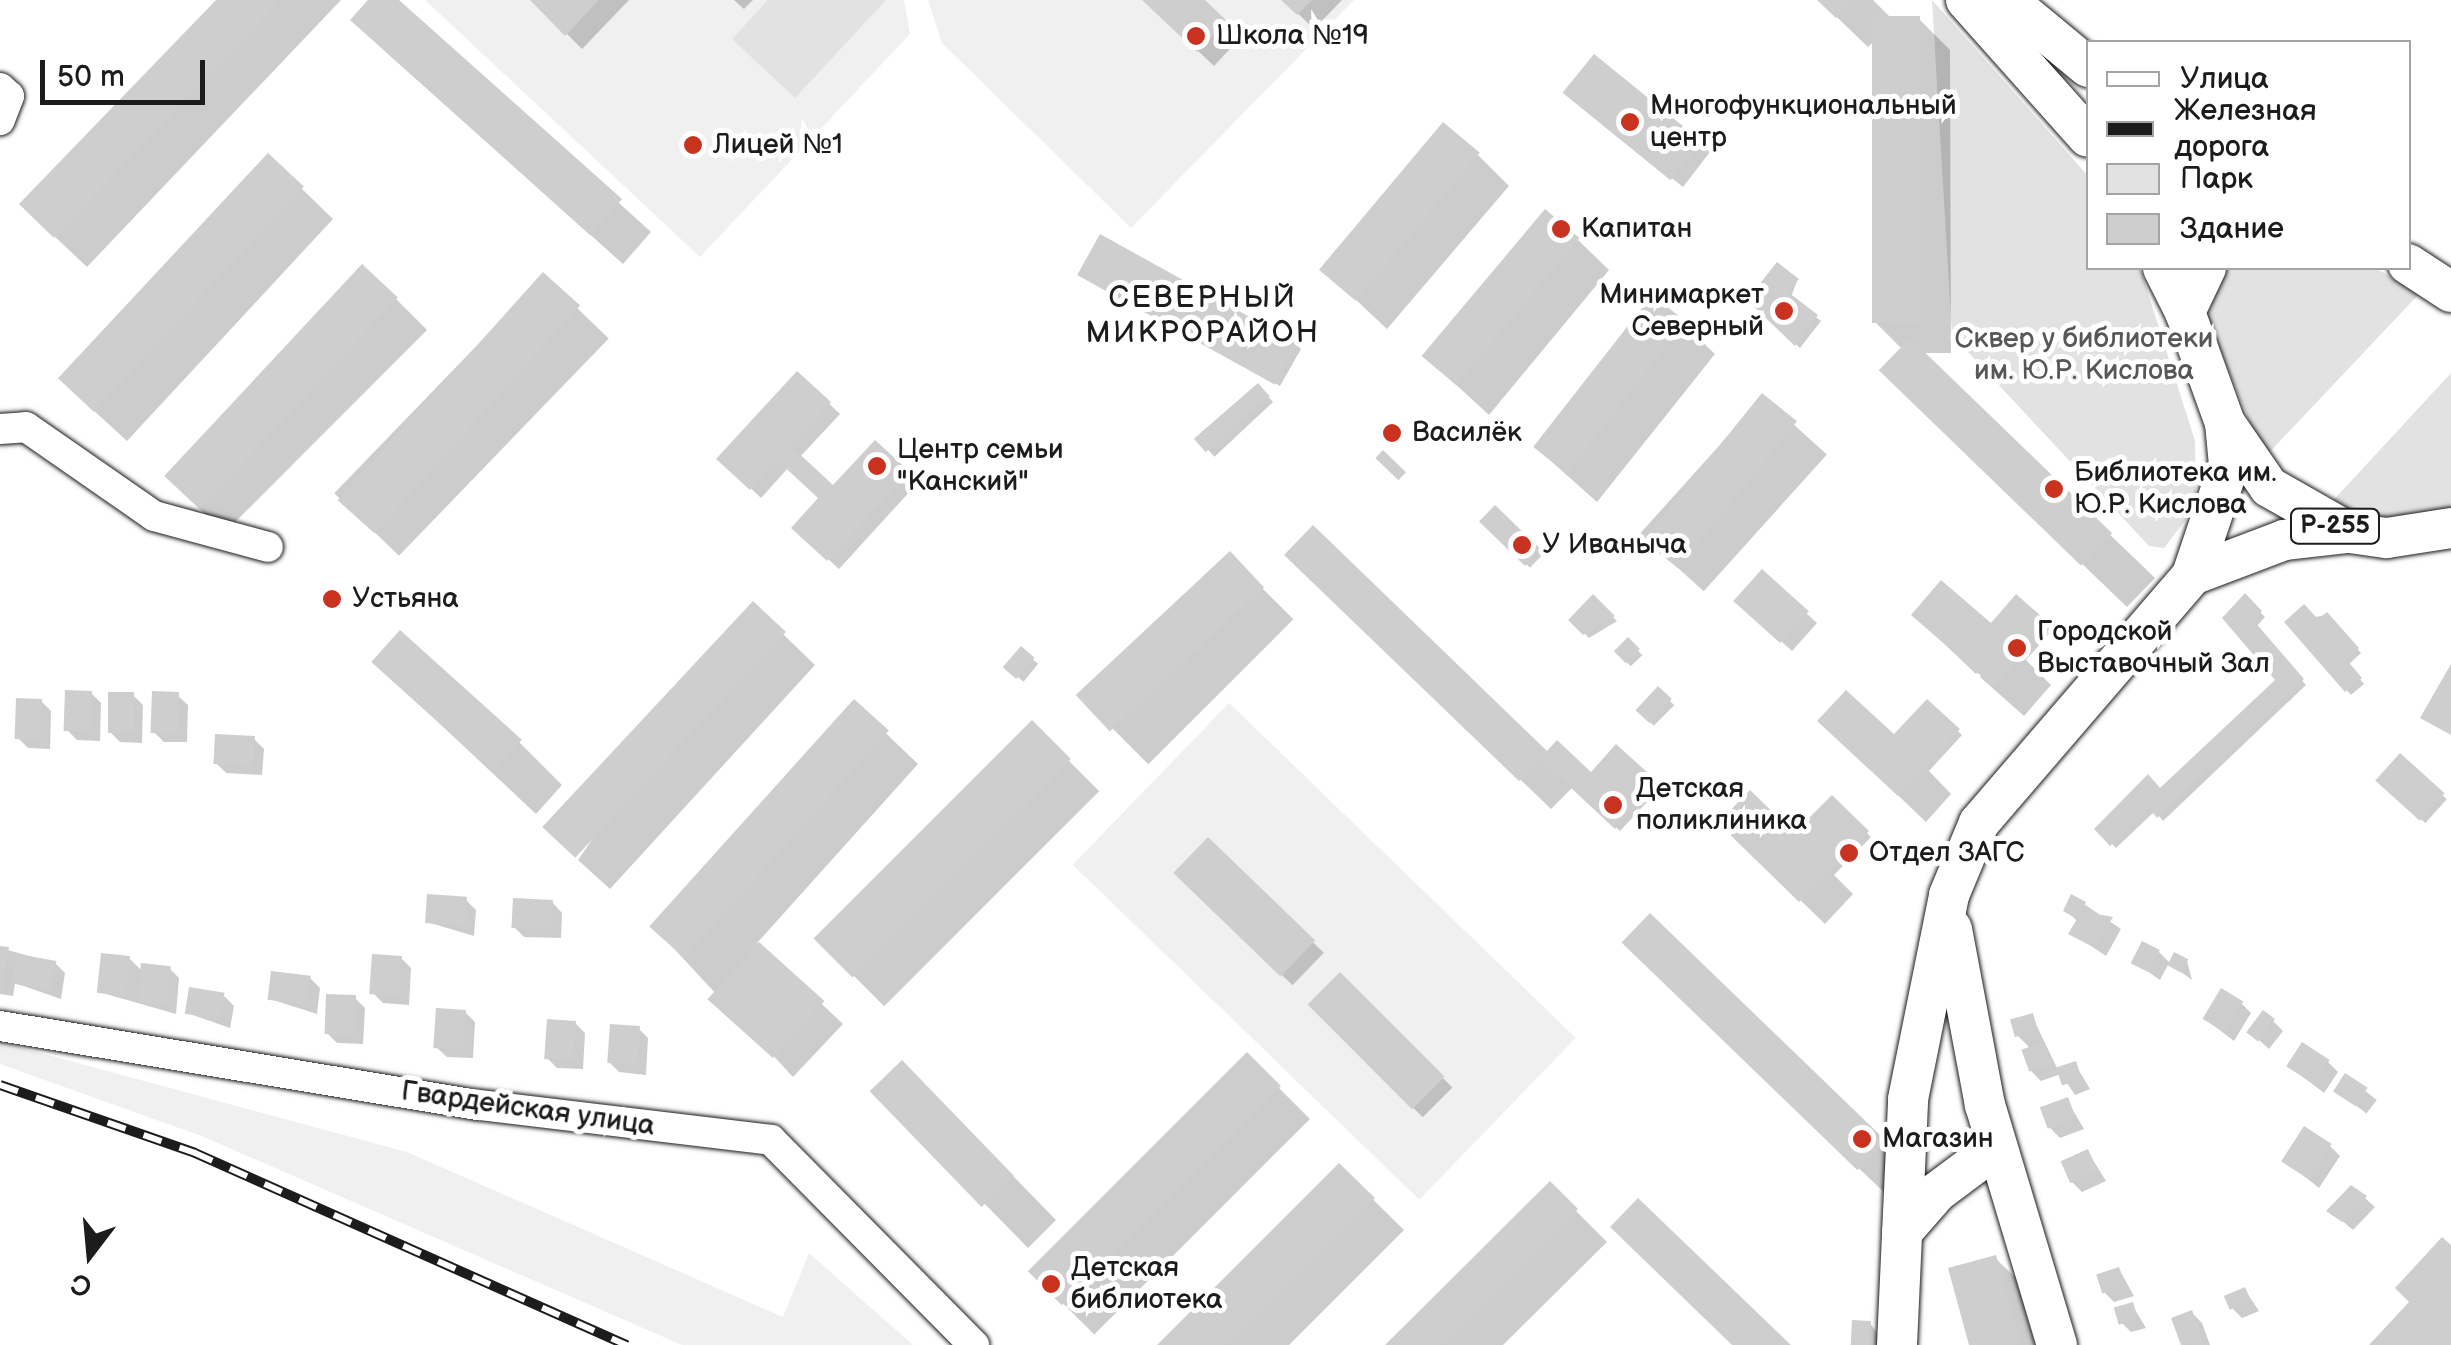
<!DOCTYPE html>
<html>
<head>
<meta charset="utf-8">
<style>
	body { margin:0 }
	#map { position:relative; width:2451px; height:1345px; overflow:hidden; background:#fff; font-family:"Balsamiq Sans",sans-serif }
	div>[style] { position:absolute }
	.built>* { inset:0; background:#f0f0f0; transform-origin:0 0 }
	.green>* { inset:0; background:#e2e2e2 }
	.shadow>* { inset:0; background:#0003; transform-origin:0 0 }
	.building>* { inset:0; background:#cecece; transform-origin:0 0 }
	.roads { filter:drop-shadow(0 0 2px #1c1c1c) drop-shadow(0 0 2px #1c1c1c) }
	.minor>* { height:30px; margin:-15px; padding:0 15px; transform-origin:15px; border-radius:15px; background:#fff }
	.major>* { height:40px; margin:-20px; padding:0 20px; transform-origin:20px; border-radius:20px; background:#fff }
	.rail>* { height:10px; margin-top:-5px; transform-origin:0; background:repeating-linear-gradient(90deg,#fff 0 19px,#1c1c1c 0 38px); box-sizing:border-box; border-block:2px solid #1c1c1c }
	.dots>* { width:28px; height:28px; translate:-50% -50%; box-sizing:border-box; border:5px solid #fff; border-radius:50% }
	span { translate:-50% -50%; white-space:nowrap; text-align:center; line-height:1.15; -webkit-text-stroke:10px #fff; paint-order:stroke }
	.shield-label span { padding:2px 8px; background:#fff; border:2px solid; border-radius:8px; -webkit-text-stroke-width:0 }
	.shield-label { font-size:25px; color:#1c1c1c; font-weight:700 }
	.poi-label { font-size:28px; color:#1c1c1c }
	.left { translate:0 -50%; text-align:left }
	.right { translate:-100% -50%; text-align:right }
	.park-label { font-size:28px; color:#575757 }
	.street-label { font-size:28px; color:#1c1c1c }
	.neighbourhood-label { font-size:30px; color:#1c1c1c; letter-spacing:2.5px }
	.legend { position:absolute; left:2086px; top:40px; width:325px; height:230px; box-sizing:border-box; background:#fff; border:2px solid #a4a4a4; margin:0; padding:12px 18px; list-style:none; font-size:30px; color:#1c1c1c }
	.legend li { display:flex; align-items:center; gap:20px; height:50px }
	.legend b { width:50px; border:2px solid #a4a4a4 }
	.north { position:absolute; left:40px; top:1205px; width:100px; height:100px; -webkit-text-stroke:8px #fff; paint-order:stroke; rotate:196deg; font-size:28px; font-weight:700; line-height:40px; text-align:center; color:#1c1c1c }
	.north::after { content:''; display:block; margin:auto; width:35px; height:45px; background:#1c1c1c; clip-path:polygon(50% 0,100% 100%,50% 72%,0 100%) }
	.scale { position:absolute; left:40px; top:60px; width:165px; height:45px; box-sizing:border-box; border:5px solid #1c1c1c; border-top:0; padding-left:12px; font-size:30px; line-height:35px; white-space:nowrap; color:#1c1c1c; -webkit-text-stroke:8px #fff; paint-order:stroke }
</style>
</head>
<body>
<div id="map">
	<div class="built">
		<i style="clip-path:polygon(425px 0,904px 0,910px 34px,700px 257px)"></i>
		<i style="clip-path:polygon(928px 0,1354px 0,1131px 228px,942px 43px)"></i>
		<i style="left:1229px;top:703px;width:482px;height:225px;rotate:44deg"></i>
		<i style="clip-path:polygon(0 1042px,407px 1152px,783px 1317px,809px 1253px,913px 1345px,682px 1345px,204px 1137px,0 1064px)"></i>
	</div>
	<div class="green">
		<i style="clip-path:polygon(768px 0,886px 0,795px 98px,732px 39px)"></i>
		<i style="clip-path:polygon(1932px 0,2088px 176px,2088px 268px,2140px 268px,2195px 441px,2196px 507px,2164px 548px,2149px 546px,1952px 335px)"></i>
		<i style="clip-path:polygon(2226px 268px,2376px 268px,2418px 295px,2264px 458px,2207px 316px)"></i>
		<i style="clip-path:polygon(2451px 373px,2451px 507px,2428px 519px,2392px 520px,2329px 505px)"></i>
	</div>
	<div class="shadow">
		<i style="clip-path:polygon(219px 0,341px 0,87px 267px,53px 235px)"></i>
		<i style="clip-path:polygon(371px 0,395px 0,651px 232px,623px 264px,384px 50px)"></i>
		<i style="clip-path:polygon(533px 0,629px 0,582px 49px)"></i>
		<i style="clip-path:polygon(734px 0,753px 0,744px 9px)"></i>
		<i style="clip-path:polygon(1144px 0,1201px 0,1240px 38px,1214px 66px)"></i>
		<i style="clip-path:polygon(1284px 0,1342px 0,1314px 29px)"></i>
		<i style="clip-path:polygon(1819px 0,1873px 0,1892px 19px,1919px 19px,1950px 50px,1951px 353px,1921px 353px,2155px 578px,2127px 607px,1926px 414px,1903px 350px,1875px 322px,1874px 41px,1868px 47px)"></i>
		<i style="clip-path:polygon(1576px 102px,1700px 143px,1710px 152px,1683px 187px)"></i>
		<i style="clip-path:polygon(1478px 155px,1509px 186px,1387px 329px,1322px 268px)"></i>
		<i style="clip-path:polygon(268px 156px,333px 219px,127px 441px,92px 409px)"></i>
		<i style="clip-path:polygon(1578px 240px,1609px 270px,1489px 415px,1426px 357px)"></i>
		<i style="left:544px;top:276px;width:90px;height:302px;rotate:44deg"></i>
		<i style="clip-path:polygon(1085px 279px,1297px 345px,1301px 349px,1280px 386px)"></i>
		<i style="clip-path:polygon(1797px 281px,1791px 297px,1821px 321px,1800px 348px,1750px 300px)"></i>
		<i style="left:396px;top:299px;width:44px;height:287px;rotate:45deg"></i>
		<i style="clip-path:polygon(1684px 324px,1715px 354px,1597px 502px,1534px 446px)"></i>
		<i style="clip-path:polygon(798px 374px,840px 414px,799px 458px,833px 489px,884px 453px,913px 488px,839px 569px,794px 528px,821px 499px,788px 468px,761px 498px,720px 459px)"></i>
		<i style="left:1258px;top:386px;width:22px;height:80px;rotate:47deg"></i>
		<i style="left:1763px;top:397px;width:86px;height:184px;rotate:42deg"></i>
		<i style="left:1495px;top:509px;width:66px;height:18px;rotate:44deg"></i>
		<i style="left:1229px;top:555px;width:91px;height:205px;rotate:45deg"></i>
		<i style="clip-path:polygon(1762px 573px,1817px 623px,1792px 651px,1747px 611px)"></i>
		<i style="clip-path:polygon(1318px 585px,1547px 755px,1591px 775px,1617px 747px,1660px 788px,1620px 831px,1573px 787px,1551px 809px)"></i>
		<i style="clip-path:polygon(2017px 597px,2053px 630px,2026px 660px,2051px 685px,2024px 716px,1980px 677px,2016px 636px,1976px 674px,1914px 615px,2002px 636px)"></i>
		<i style="clip-path:polygon(2245px 597px,2265px 617px,2256px 627px,2306px 685px,2163px 821px,2155px 811px,2116px 848px,2098px 829px,2160px 791px,2278px 680px,2226px 618px)"></i>
		<i style="clip-path:polygon(1593px 598px,1617px 621px,1589px 638px,1571px 620px)"></i>
		<i style="clip-path:polygon(753px 605px,815px 665px,610px 889px,578px 860px)"></i>
		<i style="clip-path:polygon(2327px 615px,2361px 653px,2348px 665px,2364px 684px,2351px 695px,2287px 622px)"></i>
		<i style="left:1628px;top:640px;width:21px;height:16px;rotate:47deg"></i>
		<i style="left:1021px;top:650px;width:22px;height:23px;rotate:39deg"></i>
		<i style="clip-path:polygon(374px 662px,519px 742px,562px 785px,536px 814px)"></i>
		<i style="left:1658px;top:689px;width:23px;height:29px;rotate:45deg"></i>
		<i style="clip-path:polygon(91px 693px,101px 703px,100px 741px,77px 740px,67px 730px)"></i>
		<i style="clip-path:polygon(133px 695px,143px 705px,142px 743px,120px 742px,110px 732px)"></i>
		<i style="clip-path:polygon(177px 695px,188px 705px,187px 742px,164px 742px,154px 732px)"></i>
		<i style="clip-path:polygon(41px 701px,51px 711px,50px 749px,28px 748px,18px 738px)"></i>
		<i style="clip-path:polygon(1927px 702px,1962px 735px,1929px 771px,1951px 794px,1926px 822px,1820px 721px,1902px 745px)"></i>
		<i style="clip-path:polygon(854px 703px,918px 764px,757px 943px,843px 1024px,793px 1077px,653px 926px)"></i>
		<i style="left:1032px;top:724px;width:95px;height:304px;rotate:45deg"></i>
		<i style="clip-path:polygon(254px 739px,264px 749px,262px 775px,226px 773px,216px 763px)"></i>
		<i style="left:2400px;top:757px;width:63px;height:32px;rotate:42deg"></i>
		<i style="clip-path:polygon(1832px 798px,1871px 837px,1834px 875px,1853px 894px,1825px 924px,1765px 866px)"></i>
		<i style="left:1208px;top:841px;width:161px;height:45px;rotate:44deg"></i>
		<i style="clip-path:polygon(466px 900px,476px 910px,474px 936px,427px 922px)"></i>
		<i style="clip-path:polygon(552px 902px,562px 913px,561px 938px,524px 937px,514px 927px)"></i>
		<i style="clip-path:polygon(2084px 904px,2121px 929px,2106px 956px,2072px 933px,2078px 922px,2066px 910px)"></i>
		<i style="clip-path:polygon(1650px 916px,1916px 1173px,1891px 1199px,1655px 973px)"></i>
		<i style="clip-path:polygon(0 948px,55px 963px,65px 973px,61px 999px,15px 983px,13px 996px,0 994px)"></i>
		<i style="clip-path:polygon(2159px 952px,2171px 964px,2187px 961px,2192px 980px,2169px 963px,2160px 980px,2134px 962px)"></i>
		<i style="clip-path:polygon(129px 958px,143px 972px,169px 968px,179px 978px,176px 1014px,99px 992px)"></i>
		<i style="clip-path:polygon(401px 958px,411px 968px,409px 1005px,383px 1003px,373px 993px)"></i>
		<i style="left:1340px;top:975px;width:159px;height:42px;rotate:45deg"></i>
		<i style="clip-path:polygon(310px 978px,320px 988px,317px 1014px,270px 999px)"></i>
		<i style="clip-path:polygon(224px 996px,234px 1006px,230px 1028px,187px 1013px)"></i>
		<i style="clip-path:polygon(355px 998px,365px 1008px,363px 1044px,337px 1043px,327px 1033px)"></i>
		<i style="clip-path:polygon(2241px 1003px,2251px 1013px,2234px 1041px,2205px 1019px)"></i>
		<i style="clip-path:polygon(465px 1012px,475px 1022px,473px 1058px,447px 1057px,436px 1047px)"></i>
		<i style="clip-path:polygon(2032px 1016px,2058px 1070px,2075px 1064px,2090px 1089px,2075px 1095px,2061px 1074px,2041px 1081px,2031px 1071px,2031px 1049px,2018px 1036px)"></i>
		<i style="clip-path:polygon(2273px 1021px,2283px 1031px,2269px 1049px,2249px 1031px)"></i>
		<i style="clip-path:polygon(575px 1023px,585px 1033px,583px 1069px,557px 1068px,547px 1058px)"></i>
		<i style="clip-path:polygon(638px 1028px,648px 1038px,646px 1075px,619px 1072px,609px 1062px)"></i>
		<i style="left:1247px;top:1056px;width:89px;height:305px;rotate:45deg"></i>
		<i style="clip-path:polygon(2328px 1062px,2338px 1072px,2324px 1093px,2289px 1066px)"></i>
		<i style="left:2346px;top:1076px;width:39px;height:17px;rotate:38deg"></i>
		<i style="clip-path:polygon(874px 1091px,946px 1107px,1056px 1220px,1028px 1248px)"></i>
		<i style="clip-path:polygon(2067px 1100px,2084px 1129px,2060px 1138px,2050px 1128px)"></i>
		<i style="clip-path:polygon(2330px 1146px,2340px 1156px,2319px 1188px,2284px 1160px)"></i>
		<i style="clip-path:polygon(2088px 1152px,2106px 1181px,2082px 1192px,2072px 1182px)"></i>
		<i style="clip-path:polygon(1339px 1166px,1404px 1230px,1289px 1345px,1161px 1345px)"></i>
		<i style="clip-path:polygon(1550px 1185px,1607px 1242px,1503px 1345px,1389px 1345px)"></i>
		<i style="clip-path:polygon(2365px 1198px,2375px 1207px,2353px 1230px,2329px 1210px)"></i>
		<i style="clip-path:polygon(1995px 1258px,2016px 1278px,2035px 1345px,1972px 1345px)"></i>
		<i style="clip-path:polygon(2119px 1269px,2134px 1296px,2114px 1302px,2104px 1292px)"></i>
		<i style="clip-path:polygon(2245px 1290px,2259px 1311px,2242px 1318px,2232px 1308px)"></i>
		<i style="clip-path:polygon(2132px 1305px,2146px 1328px,2131px 1332px,2121px 1322px)"></i>
		<i style="clip-path:polygon(2192px 1313px,2202px 1323px,2210px 1345px,2183px 1345px,2174px 1319px)"></i>
		<i style="clip-path:polygon(1870px 1323px,1885px 1345px,1853px 1345px)"></i>
	</div>
	<div class="building">
		<i style="clip-path:polygon(216px 0,281px 0,54px 238px,19px 204px)"></i>
		<i style="clip-path:polygon(368px 0,399px 0,622px 199px,590px 235px,350px 20px)"></i>
		<i style="clip-path:polygon(530px 0,599px 0,565px 36px)"></i>
		<i style="clip-path:polygon(1142px 0,1205px 0,1227px 21px,1197px 52px)"></i>
		<i style="clip-path:polygon(1281px 0,1312px 0,1297px 15px)"></i>
		<i style="clip-path:polygon(1817px 0,1853px 0,1836px 18px)"></i>
		<i style="left:1872px;top:16px;width:48px;height:307px"></i>
		<i style="left:1594px;top:54px;width:139px;height:50px;rotate:39deg"></i>
		<i style="left:1443px;top:122px;width:48px;height:193px;rotate:40deg"></i>
		<i style="left:268px;top:153px;width:49px;height:308px;rotate:43deg"></i>
		<i style="left:1545px;top:209px;width:45px;height:192px;rotate:40deg"></i>
		<i style="left:1100px;top:234px;width:226px;height:47px;rotate:29deg"></i>
		<i style="clip-path:polygon(1777px 262px,1799px 279px,1788px 292px,1818px 315px,1795px 346px,1747px 300px)"></i>
		<i style="left:362px;top:264px;width:49px;height:290px;rotate:43deg"></i>
		<i style="left:543px;top:272px;width:50px;height:307px;rotate:42deg"></i>
		<i style="left:1652px;top:295px;width:43px;height:193px;rotate:38deg"></i>
		<i style="left:1910px;top:338px;width:281px;height:45px;rotate:44deg"></i>
		<i style="clip-path:polygon(797px 371px,831px 402px,791px 446px,833px 485px,875px 440px,910px 472px,827px 561px,791px 528px,818px 498px,777px 460px,750px 490px,716px 459px)"></i>
		<i style="left:1258px;top:383px;width:18px;height:85px;rotate:49deg"></i>
		<i style="left:1762px;top:393px;width:45px;height:189px;rotate:39deg"></i>
		<i style="left:1383px;top:450px;width:32px;height:11px;rotate:44deg"></i>
		<i style="left:1495px;top:505px;width:64px;height:23px;rotate:44deg"></i>
		<i style="clip-path:polygon(1313px 525px,1547px 751px,1557px 740px,1591px 772px,1616px 744px,1658px 782px,1615px 829px,1540px 759px,1519px 781px,1284px 555px)"></i>
		<i style="left:1230px;top:551px;width:50px;height:211px;rotate:47deg"></i>
		<i style="left:1762px;top:569px;width:63px;height:43px;rotate:42deg"></i>
		<i style="clip-path:polygon(1941px 580px,1991px 623px,2016px 594px,2050px 624px,1994px 687px,1911px 615px)"></i>
		<i style="clip-path:polygon(2245px 593px,2262px 611px,2254px 621px,2304px 679px,2157px 818px,2149px 808px,2110px 846px,2094px 829px,2148px 774px,2160px 788px,2275px 680px,2222px 618px)"></i>
		<i style="clip-path:polygon(1593px 594px,1615px 616px,1583px 635px,1568px 620px)"></i>
		<i style="left:753px;top:601px;width:45px;height:309px;rotate:43deg"></i>
		<i style="clip-path:polygon(2304px 604px,2318px 619px,2327px 612px,2359px 648px,2346px 659px,2362px 678px,2345px 692px,2284px 622px)"></i>
		<i style="left:400px;top:630px;width:164px;height:43px;rotate:42deg"></i>
		<i style="left:1628px;top:637px;width:17px;height:20px;rotate:45deg"></i>
		<i style="left:1021px;top:646px;width:18px;height:28px;rotate:41deg"></i>
		<i style="clip-path:polygon(2451px 664px,2451px 735px,2420px 718px)"></i>
		<i style="left:1658px;top:686px;width:19px;height:33px;rotate:43deg"></i>
		<i style="left:65px;top:690px;width:27px;height:41px;rotate:2deg"></i>
		<i style="clip-path:polygon(1846px 690px,1894px 734px,1927px 699px,1960px 729px,1898px 796px,1817px 721px)"></i>
		<i style="left:152px;top:691px;width:27px;height:42px;rotate:2deg"></i>
		<i style="left:108px;top:692px;width:26px;height:41px"></i>
		<i style="left:16px;top:698px;width:26px;height:41px;rotate:2deg"></i>
		<i style="left:854px;top:699px;width:47px;height:306px;rotate:42deg"></i>
		<i style="left:1032px;top:720px;width:55px;height:309px;rotate:45deg"></i>
		<i style="left:215px;top:734px;width:40px;height:30px;rotate:3deg"></i>
		<i style="left:2400px;top:753px;width:60px;height:37px;rotate:42deg"></i>
		<i style="clip-path:polygon(1750px 790px,1794px 833px,1832px 795px,1869px 831px,1799px 902px,1718px 823px)"></i>
		<i style="left:1208px;top:837px;width:149px;height:50px;rotate:44deg"></i>
		<i style="left:427px;top:894px;width:40px;height:29px;rotate:4deg"></i>
		<i style="clip-path:polygon(2071px 894px,2086px 902px,2081px 911px,2113px 917px,2095px 948px,2068px 934px,2077px 919px,2063px 911px)"></i>
		<i style="left:513px;top:898px;width:40px;height:30px;rotate:3deg"></i>
		<i style="left:1650px;top:913px;width:328px;height:41px;rotate:44deg"></i>
		<i style="left:2142px;top:941px;width:20px;height:25px;rotate:27deg"></i>
		<i style="left:759px;top:942px;width:88px;height:77px;rotate:42deg"></i>
		<i style="clip-path:polygon(0 946px,9px 947px,2px 993px,0 993px)"></i>
		<i style="left:2174px;top:952px;width:16px;height:15px;rotate:27deg"></i>
		<i style="left:101px;top:953px;width:29px;height:40px;rotate:6deg"></i>
		<i style="left:17px;top:954px;width:40px;height:30px;rotate:10deg"></i>
		<i style="left:372px;top:954px;width:30px;height:40px;rotate:4deg"></i>
		<i style="left:141px;top:963px;width:30px;height:39px;rotate:6deg"></i>
		<i style="left:271px;top:971px;width:40px;height:29px;rotate:7deg"></i>
		<i style="left:1340px;top:972px;width:148px;height:46px;rotate:45deg"></i>
		<i style="left:189px;top:987px;width:36px;height:27px;rotate:9deg"></i>
		<i style="left:2221px;top:988px;width:26px;height:36px;rotate:31deg"></i>
		<i style="left:326px;top:994px;width:30px;height:40px;rotate:2deg"></i>
		<i style="left:436px;top:1008px;width:30px;height:40px;rotate:4deg"></i>
		<i style="left:2263px;top:1010px;width:15px;height:28px;rotate:37deg"></i>
		<i style="left:2033px;top:1013px;width:18px;height:24px;rotate:74deg"></i>
		<i style="left:547px;top:1019px;width:29px;height:40px;rotate:4deg"></i>
		<i style="left:610px;top:1024px;width:30px;height:39px;rotate:4deg"></i>
		<i style="left:2043px;top:1042px;width:23px;height:23px;rotate:70deg"></i>
		<i style="left:2302px;top:1042px;width:33px;height:29px;rotate:33deg"></i>
		<i style="left:1247px;top:1052px;width:48px;height:310px;rotate:45deg"></i>
		<i style="left:902px;top:1060px;width:161px;height:45px;rotate:46deg"></i>
		<i style="left:2076px;top:1061px;width:19px;height:21px;rotate:72deg"></i>
		<i style="left:2345px;top:1073px;width:27px;height:22px;rotate:33deg"></i>
		<i style="left:2068px;top:1097px;width:23px;height:30px;rotate:70deg"></i>
		<i style="left:2304px;top:1126px;width:33px;height:42px;rotate:33deg"></i>
		<i style="left:2088px;top:1149px;width:24px;height:30px;rotate:66deg"></i>
		<i style="clip-path:polygon(1339px 1163px,1375px 1198px,1228px 1345px,1157px 1345px)"></i>
		<i style="clip-path:polygon(1550px 1181px,1578px 1209px,1442px 1345px,1385px 1345px)"></i>
		<i style="clip-path:polygon(2351px 1185px,2367px 1196px,2342px 1222px,2326px 1211px)"></i>
		<i style="clip-path:polygon(1638px 1198px,1791px 1345px,1732px 1345px,1610px 1227px)"></i>
		<i style="clip-path:polygon(2442px 1237px,2451px 1245px,2451px 1345px,2369px 1345px,2409px 1302px,2395px 1288px)"></i>
		<i style="clip-path:polygon(1996px 1255px,2021px 1345px,1969px 1345px,1948px 1268px)"></i>
		<i style="left:2119px;top:1267px;width:20px;height:24px;rotate:72deg"></i>
		<i style="left:2245px;top:1287px;width:15px;height:23px;rotate:67deg"></i>
		<i style="left:2133px;top:1302px;width:18px;height:20px;rotate:74deg"></i>
		<i style="clip-path:polygon(2192px 1310px,2204px 1343px,2181px 1345px,2171px 1318px)"></i>
		<i style="left:1852px;top:1320px;width:19px;height:25px;rotate:3deg"></i>
	</div>
	<div class="roads">
		<div class="minor">
			<i style="left:0;top:88px;width:12px;rotate:42deg"></i>
			<i style="left:9px;top:96px;width:26px;rotate:111deg"></i>
			<i style="left:0;top:429px;width:26px;rotate:-4deg"></i>
			<i style="left:26px;top:427px;width:156px;rotate:34.8deg"></i>
			<i style="left:154px;top:516px;width:118px;rotate:15.2deg"></i>
			<i style="left:0;top:1026px;width:485px;rotate:9.4deg"></i>
			<i style="left:479px;top:1105px;width:294px;rotate:6.8deg"></i>
			<i style="left:771px;top:1140px;width:289px;rotate:45.3deg"></i>
		</div>
		<div class="major">
			<i style="left:1966px;top:0;width:183px;rotate:48.3deg"></i>
			<i style="left:2007px;top:0;width:105px;rotate:39.6deg"></i>
			<i style="left:2408px;top:264px;width:51px;rotate:33.1deg"></i>
			<i style="left:2163px;top:268px;width:49px;rotate:63.4deg"></i>
			<i style="left:2206px;top:268px;width:49px;rotate:115.5deg"></i>
			<i style="left:2185px;top:312px;width:118px;rotate:70.2deg"></i>
			<i style="left:2225px;top:423px;width:78px;rotate:55.5deg"></i>
			<i style="left:2269px;top:487px;width:93px;rotate:29.6deg"></i>
			<i style="left:2350px;top:533px;width:37px;rotate:8deg"></i>
			<i style="left:2387px;top:538px;width:65px;rotate:-8.9deg"></i>
			<i style="left:2192px;top:575px;width:98px;rotate:-20.8deg"></i>
			<i style="left:2284px;top:540px;width:62px;rotate:-6.4deg"></i>
			<i style="left:1952px;top:929px;width:179px;rotate:79.4deg"></i>
			<i style="left:1985px;top:1105px;width:251px;rotate:73.3deg"></i>
			<i style="left:1902px;top:1232px;width:53px;rotate:-48.8deg"></i>
			<i style="left:1937px;top:1192px;width:74px;rotate:-36.7deg"></i>
			<i style="left:1897px;top:1345px;width:246px;rotate:-87.4deg"></i>
			<i style="left:1908px;top:1099px;width:208px;rotate:-78.6deg"></i>
			<i style="left:1949px;top:895px;width:78px;rotate:-67.4deg"></i>
			<i style="left:1979px;top:823px;width:327px;rotate:-49.3deg"></i>
			<i style="left:2192px;top:575px;width:116px;rotate:-71.4deg"></i>
			<i style="left:2229px;top:465px;width:42px;rotate:-95.4deg"></i>
		</div>
	</div>
	<div class="rail">
		<i style="left:0;top:1085px;width:207px;rotate:19.2deg"></i>
		<i style="left:195px;top:1153px;width:473px;rotate:24deg"></i>
	</div>
	<div class="dots">
		<i style="left:1196px;top:36px;background:#c8321e"></i>
		<i style="left:1630px;top:122px;background:#c8321e"></i>
		<i style="left:693px;top:145px;background:#c8321e"></i>
		<i style="left:1561px;top:229px;background:#c8321e"></i>
		<i style="left:1784px;top:311px;background:#c8321e"></i>
		<i style="left:1392px;top:433px;background:#c8321e"></i>
		<i style="left:877px;top:466px;background:#c8321e"></i>
		<i style="left:2054px;top:489px;background:#c8321e"></i>
		<i style="left:1522px;top:545px;background:#c8321e"></i>
		<i style="left:332px;top:599px;background:#c8321e"></i>
		<i style="left:2017px;top:648px;background:#c8321e"></i>
		<i style="left:1613px;top:805px;background:#c8321e"></i>
		<i style="left:1849px;top:853px;background:#c8321e"></i>
		<i style="left:1862px;top:1139px;background:#c8321e"></i>
		<i style="left:1051px;top:1284px;background:#c8321e"></i>
	</div>
	<div class="shield-label">
		<span style="left:2335px;top:526px">Р-255</span>
	</div>
	<div class="poi-label">
		<span class="left" style="left:1216px;top:36px">Школа №19</span>
		<span class="left" style="left:1650px;top:122px">Многофункциональный<br>центр</span>
		<span class="left" style="left:713px;top:145px">Лицей №1</span>
		<span class="left" style="left:1581px;top:229px">Капитан</span>
		<span class="right" style="left:1764px;top:311px">Минимаркет<br>Северный</span>
		<span class="left" style="left:1412px;top:433px">Василёк</span>
		<span class="left" style="left:897px;top:466px">Центр семьи<br>"Канский"</span>
		<span class="left" style="left:2074px;top:489px">Библиотека им.<br>Ю.Р. Кислова</span>
		<span class="left" style="left:1542px;top:545px">У Иваныча</span>
		<span class="left" style="left:352px;top:599px">Устьяна</span>
		<span class="left" style="left:2037px;top:648px">Городской<br>Выставочный Зал</span>
		<span class="left" style="left:1636px;top:805px">Детская<br>поликлиника</span>
		<span class="left" style="left:1869px;top:853px">Отдел ЗАГС</span>
		<span class="left" style="left:1882px;top:1139px">Магазин</span>
		<span class="left" style="left:1071px;top:1284px">Детская<br>библиотека</span>
	</div>
	<div class="park-label">
		<span style="left:2084px;top:355px">Сквер у библиотеки<br>им. Ю.Р. Кислова</span>
	</div>
	<div class="street-label">
		<span style="left:528px;top:1109px;rotate:8deg">Гвардейская улица</span>
	</div>
	<div class="neighbourhood-label">
		<span style="left:1203px;top:315px">СЕВЕРНЫЙ<br>МИКРОРАЙОН</span>
	</div>
	<ul class="legend">
	<li><b style="height:12px;background:#fff"></b>Улица</li>
	<li><b style="height:12px;background:#1c1c1c"></b>Железная дорога</li>
	<li><b style="height:28px;background:#e2e2e2"></b>Парк</li>
	<li><b style="height:28px;background:#cecece"></b>Здание</li>
	</ul>
	<div class="north">С</div>
	<div class="scale">50 m</div>
</div>
</body>
</html>
